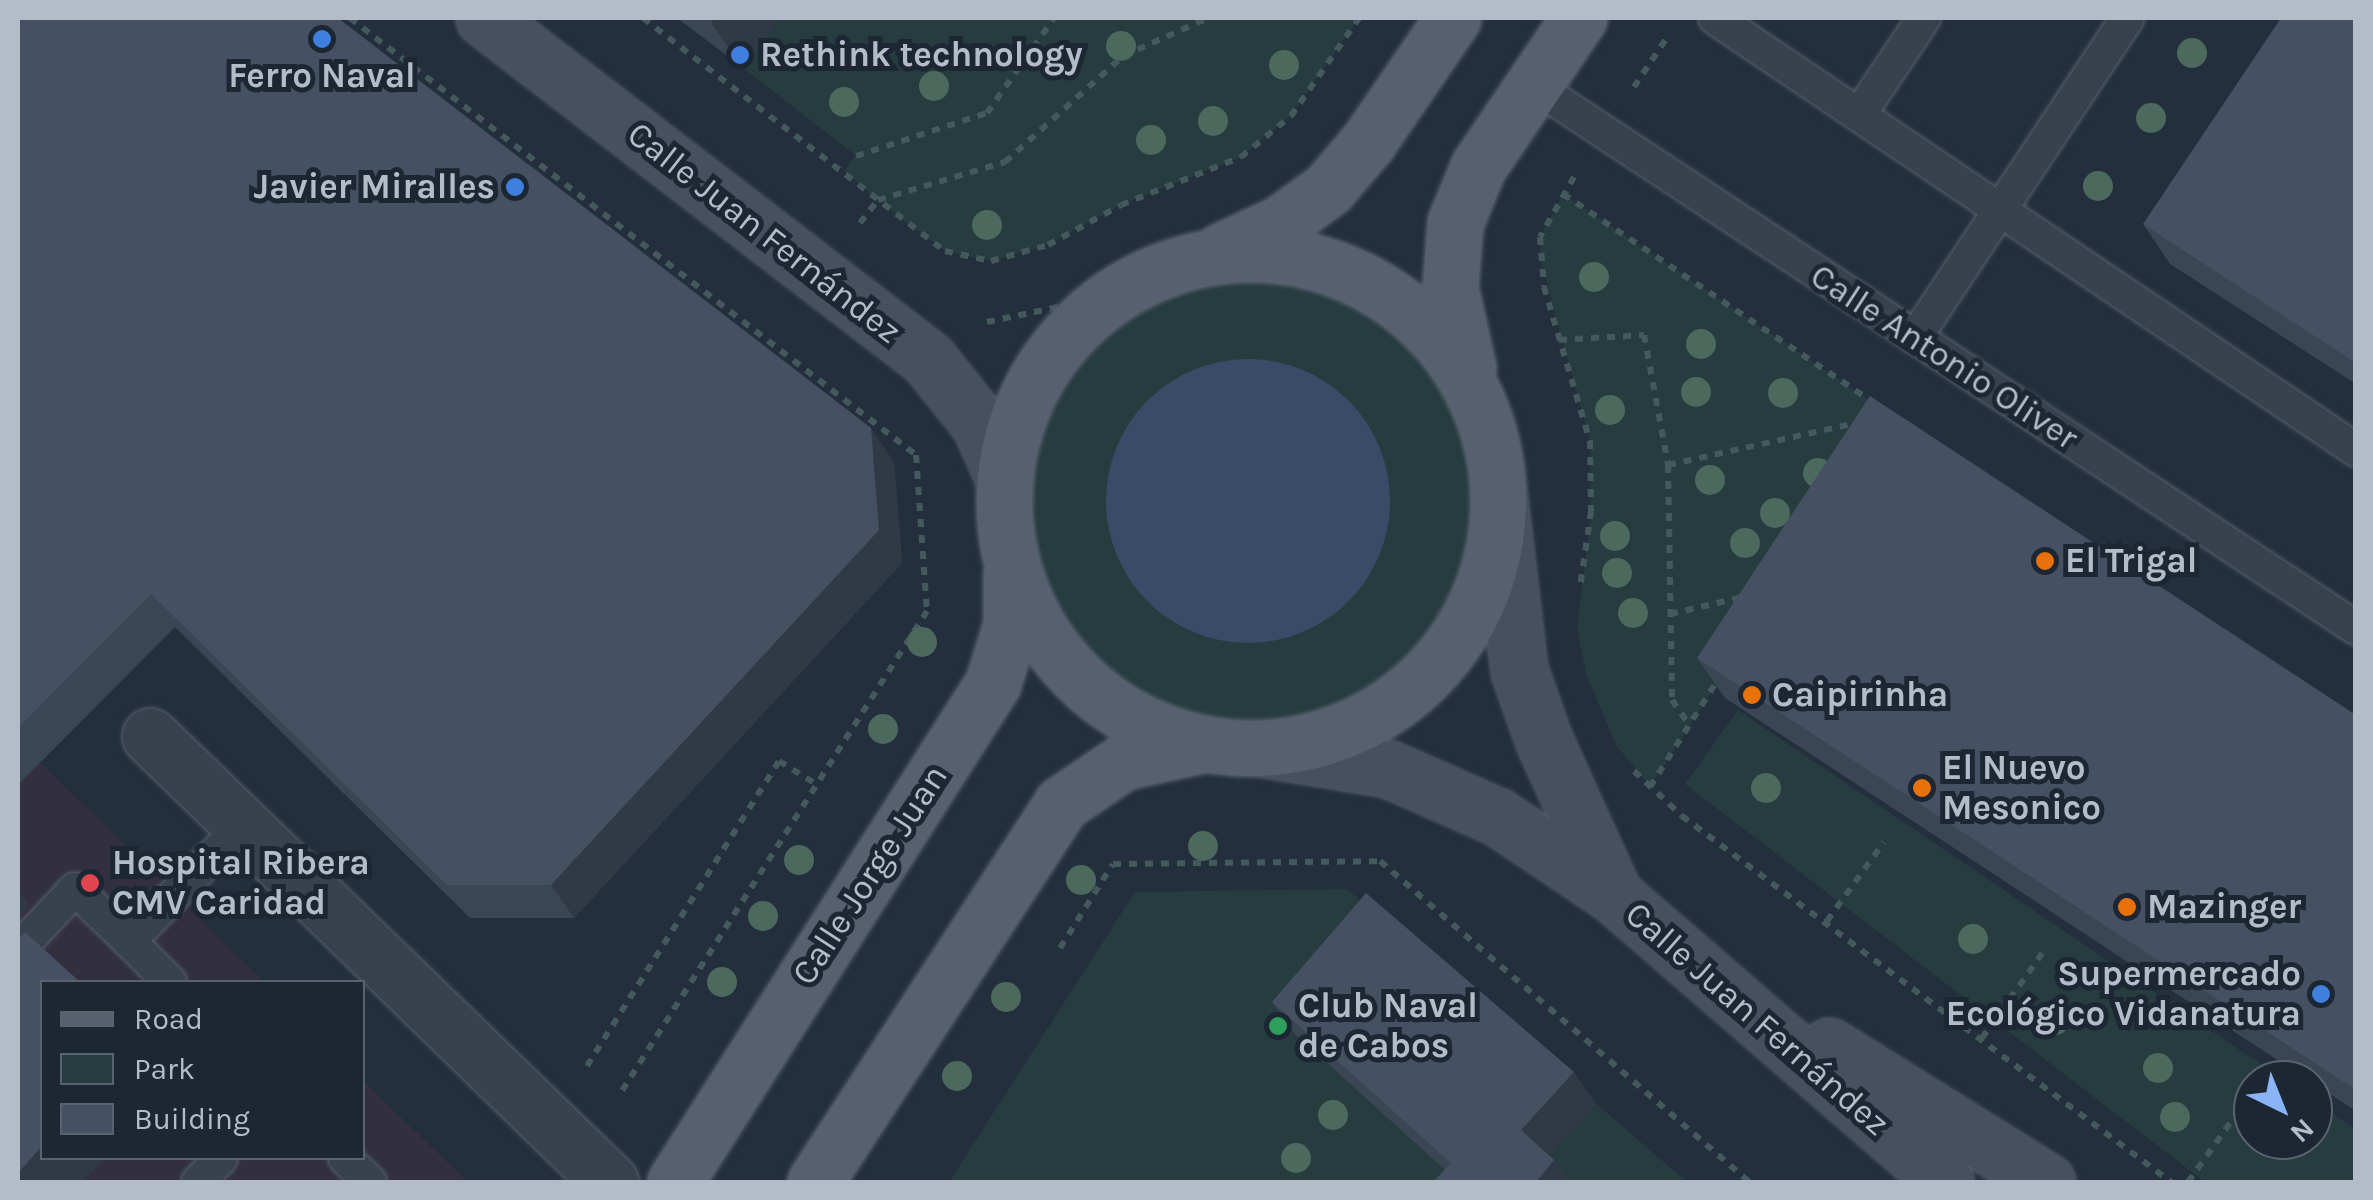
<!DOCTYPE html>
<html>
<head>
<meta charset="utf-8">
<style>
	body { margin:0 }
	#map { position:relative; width:2373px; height:1200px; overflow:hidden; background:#242f3e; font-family:Karla,sans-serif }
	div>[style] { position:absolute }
	.medical>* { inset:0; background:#32303f }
	.green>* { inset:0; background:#263c3f }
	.round { border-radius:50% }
	.water>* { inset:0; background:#394c67 }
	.path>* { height:6px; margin-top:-3px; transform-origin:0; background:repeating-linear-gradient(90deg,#44595c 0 8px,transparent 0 16px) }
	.roads { filter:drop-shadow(0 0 2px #565f6c) drop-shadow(0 0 2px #565f6c) }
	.lane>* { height:32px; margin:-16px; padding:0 16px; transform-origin:16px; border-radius:16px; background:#38414e }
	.street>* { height:55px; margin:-27.5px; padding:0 27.5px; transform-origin:27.5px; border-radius:27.5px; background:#38414e }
	.secondary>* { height:55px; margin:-27.5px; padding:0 27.5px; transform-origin:27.5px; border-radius:27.5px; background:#465061 }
	.primary>* { height:55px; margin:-27.5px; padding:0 27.5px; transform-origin:27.5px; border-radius:27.5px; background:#56606e }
	.primary>.ring { margin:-27.5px; padding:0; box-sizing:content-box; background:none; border:55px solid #56606e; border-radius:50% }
	.trees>* { width:30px; height:30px; margin:-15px; border-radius:50%; background:#4b6a5d }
	.wall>* { inset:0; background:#3b4654 }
	.shaded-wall>* { inset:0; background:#303945 }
	.building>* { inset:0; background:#455162 }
	.dots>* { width:28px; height:28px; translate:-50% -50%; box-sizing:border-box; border:5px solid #1d2633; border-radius:50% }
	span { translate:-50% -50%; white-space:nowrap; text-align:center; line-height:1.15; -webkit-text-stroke:10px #1d2633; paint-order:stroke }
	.poi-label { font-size:35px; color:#b4bcc9; font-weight:700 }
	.left { translate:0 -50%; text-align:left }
	.right { translate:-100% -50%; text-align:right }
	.street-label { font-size:35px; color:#b4bcc9 }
	.frame { position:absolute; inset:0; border:20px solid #b4bcc9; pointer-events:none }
	.legend { position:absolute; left:40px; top:980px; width:325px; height:180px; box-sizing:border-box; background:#1d2633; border:2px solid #59626f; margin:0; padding:12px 18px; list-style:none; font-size:30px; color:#b4bcc9 }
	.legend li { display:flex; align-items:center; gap:20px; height:50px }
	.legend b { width:50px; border:2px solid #59626f }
	.north { position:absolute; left:2233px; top:1060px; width:100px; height:100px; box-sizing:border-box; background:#1d2633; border:2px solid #59626f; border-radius:50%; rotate:137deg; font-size:28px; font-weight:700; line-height:40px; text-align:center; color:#b4bcc9 }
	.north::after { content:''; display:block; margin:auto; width:35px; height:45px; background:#8ab4f8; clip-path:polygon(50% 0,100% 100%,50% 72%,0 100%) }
</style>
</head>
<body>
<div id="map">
	<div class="medical">
		<i style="clip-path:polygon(40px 762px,264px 982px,42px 982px,42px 1158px,362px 1158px,363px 1080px,467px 1182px,18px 1182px,18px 784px)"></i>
	</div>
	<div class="green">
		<i style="clip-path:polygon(780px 18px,1359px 18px,1291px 116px,1241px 157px,1121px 205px,1048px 245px,991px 261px,945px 251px,905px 222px,844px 172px,855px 155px,742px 67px)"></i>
		<i style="clip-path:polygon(1563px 194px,1892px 415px,1650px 787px,1616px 745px,1587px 676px,1577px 629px,1591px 511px,1590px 441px,1541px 262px,1540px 237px)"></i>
		<i class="round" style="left:1004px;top:254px;width:494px;height:494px"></i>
		<i style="clip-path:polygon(1738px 710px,2284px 1080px,2253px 1080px,2253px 1140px,2313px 1140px,2313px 1100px,2355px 1129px,2355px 1182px,2205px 1182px,1685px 784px)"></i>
		<i style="clip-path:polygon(1347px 889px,1687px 1182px,949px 1182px,1135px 892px)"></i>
	</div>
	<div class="water">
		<i class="round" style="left:1106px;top:359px;width:284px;height:284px"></i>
	</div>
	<div class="path">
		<i style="left:350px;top:18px;width:715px;rotate:37.67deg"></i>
		<i style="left:916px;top:455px;width:156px;rotate:86deg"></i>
		<i style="left:927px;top:611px;width:576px;rotate:122.45deg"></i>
		<i style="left:643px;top:18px;width:381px;rotate:37.7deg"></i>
		<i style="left:945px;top:251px;width:47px;rotate:12.3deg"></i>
		<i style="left:991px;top:261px;width:59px;rotate:-15.7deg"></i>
		<i style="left:1048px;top:245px;width:83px;rotate:-28.7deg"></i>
		<i style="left:1121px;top:205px;width:129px;rotate:-21.8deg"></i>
		<i style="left:1241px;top:157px;width:65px;rotate:-39.4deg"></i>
		<i style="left:1291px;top:116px;width:119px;rotate:-55.2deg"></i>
		<i style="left:1634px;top:87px;width:58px;rotate:-56.3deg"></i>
		<i style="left:856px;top:156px;width:138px;rotate:-18.2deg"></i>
		<i style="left:987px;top:113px;width:116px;rotate:-54.8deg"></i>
		<i style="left:1574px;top:177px;width:69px;rotate:119.5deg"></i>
		<i style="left:1540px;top:237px;width:50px;rotate:85.4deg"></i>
		<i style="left:1544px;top:287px;width:161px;rotate:73.4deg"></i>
		<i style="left:1590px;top:441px;width:70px;rotate:89.2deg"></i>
		<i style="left:1591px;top:511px;width:77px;rotate:98.2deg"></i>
		<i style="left:1563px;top:194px;width:373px;rotate:33.9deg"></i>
		<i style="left:860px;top:223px;width:29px;rotate:-52deg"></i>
		<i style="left:878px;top:200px;width:133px;rotate:-16.7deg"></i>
		<i style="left:1005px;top:162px;width:159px;rotate:-41.9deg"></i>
		<i style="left:1123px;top:56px;width:93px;rotate:-24.1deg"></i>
		<i style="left:987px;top:322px;width:130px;rotate:-12deg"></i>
		<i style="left:1559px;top:340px;width:85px;rotate:-3.4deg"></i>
		<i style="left:1644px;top:335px;width:132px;rotate:79.5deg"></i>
		<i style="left:1668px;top:465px;width:235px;rotate:89deg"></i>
		<i style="left:1672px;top:700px;width:29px;rotate:55deg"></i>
		<i style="left:1668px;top:465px;width:193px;rotate:-12.6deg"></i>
		<i style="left:1670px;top:614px;width:75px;rotate:-13.1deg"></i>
		<i style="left:1634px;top:771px;width:66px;rotate:43.2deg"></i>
		<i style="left:1682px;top:816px;width:611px;rotate:36.81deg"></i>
		<i style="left:1650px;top:787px;width:129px;rotate:-57.7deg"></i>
		<i style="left:1827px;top:921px;width:97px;rotate:-54.2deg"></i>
		<i style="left:1060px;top:948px;width:99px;rotate:-57.8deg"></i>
		<i style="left:1113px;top:864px;width:267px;rotate:-0.6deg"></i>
		<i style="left:1380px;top:861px;width:489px;rotate:41deg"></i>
		<i style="left:1982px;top:1038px;width:110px;rotate:-54.6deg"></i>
		<i style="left:587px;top:1066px;width:360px;rotate:-57.8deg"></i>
		<i style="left:779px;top:761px;width:44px;rotate:31.9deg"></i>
		<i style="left:2188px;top:1182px;width:112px;rotate:-54.5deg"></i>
	</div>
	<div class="roads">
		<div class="lane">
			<i style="left:1715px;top:18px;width:773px;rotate:33.98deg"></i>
			<i style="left:1533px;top:85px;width:986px;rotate:33.42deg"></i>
			<i style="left:1859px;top:115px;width:117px;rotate:-56.2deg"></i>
			<i style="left:1915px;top:338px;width:384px;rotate:-56.4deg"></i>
			<i style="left:129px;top:941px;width:58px;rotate:45deg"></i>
			<i style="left:18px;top:950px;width:83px;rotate:-46.9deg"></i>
			<i style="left:75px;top:889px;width:75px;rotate:43.9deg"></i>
			<i style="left:129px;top:941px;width:161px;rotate:-45.5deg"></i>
			<i style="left:345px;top:1158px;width:35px;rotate:44deg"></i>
			<i style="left:198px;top:1182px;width:33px;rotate:-46deg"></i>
		</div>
		<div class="street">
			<i style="left:150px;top:736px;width:641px;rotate:44.11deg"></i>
		</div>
		<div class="secondary">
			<i style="left:484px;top:18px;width:560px;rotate:37.52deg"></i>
			<i style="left:928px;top:359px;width:83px;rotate:51.3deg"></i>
			<i style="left:980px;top:424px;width:62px;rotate:66.3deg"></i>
			<i style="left:1498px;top:492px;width:179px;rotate:83.3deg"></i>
			<i style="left:1519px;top:670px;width:75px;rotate:70.6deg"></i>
			<i style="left:1544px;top:741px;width:169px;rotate:65.6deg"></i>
			<i style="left:1262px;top:748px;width:129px;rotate:9.4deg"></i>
			<i style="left:1389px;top:769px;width:119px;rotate:23.8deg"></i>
			<i style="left:1498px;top:817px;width:140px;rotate:33.9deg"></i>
			<i style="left:1614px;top:895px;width:438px;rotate:40.9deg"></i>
			<i style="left:1829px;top:1046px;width:257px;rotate:32deg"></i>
		</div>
		<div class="primary">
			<i style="left:1221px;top:251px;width:66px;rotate:-25deg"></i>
			<i style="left:1281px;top:223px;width:58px;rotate:-35.9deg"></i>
			<i style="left:1328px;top:189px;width:62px;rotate:-49.6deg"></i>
			<i style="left:1368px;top:142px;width:150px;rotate:-55.6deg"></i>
			<i class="ring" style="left:1004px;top:254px;width:439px;height:439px"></i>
			<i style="left:1468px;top:368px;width:82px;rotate:-102.7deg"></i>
			<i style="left:1450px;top:288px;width:65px;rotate:-85.6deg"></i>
			<i style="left:1455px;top:223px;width:61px;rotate:-67.7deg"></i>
			<i style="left:1478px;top:167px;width:180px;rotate:-55.9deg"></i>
			<i style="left:675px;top:1182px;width:592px;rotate:-57.49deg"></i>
			<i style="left:993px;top:683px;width:61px;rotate:-72.8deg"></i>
			<i style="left:1011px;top:625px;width:51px;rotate:-90deg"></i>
			<i style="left:815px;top:1182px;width:451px;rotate:-56.9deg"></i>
			<i style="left:1061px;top:804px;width:75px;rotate:-34.1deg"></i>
			<i style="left:1123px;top:762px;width:80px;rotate:-12.3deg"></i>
		</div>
	</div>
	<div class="trees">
		<i style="left:1121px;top:46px"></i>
		<i style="left:2192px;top:53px"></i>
		<i style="left:1284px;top:65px"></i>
		<i style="left:934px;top:86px"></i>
		<i style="left:844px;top:102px"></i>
		<i style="left:2151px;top:118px"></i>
		<i style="left:1213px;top:121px"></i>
		<i style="left:1151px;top:140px"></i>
		<i style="left:2098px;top:186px"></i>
		<i style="left:987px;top:225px"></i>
		<i style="left:1594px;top:277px"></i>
		<i style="left:1701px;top:344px"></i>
		<i style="left:1696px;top:392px"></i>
		<i style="left:1783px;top:393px"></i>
		<i style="left:1610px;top:410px"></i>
		<i style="left:1818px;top:473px"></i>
		<i style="left:1710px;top:480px"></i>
		<i style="left:1775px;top:513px"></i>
		<i style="left:1615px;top:536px"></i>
		<i style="left:1745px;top:543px"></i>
		<i style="left:1617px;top:573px"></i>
		<i style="left:1633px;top:613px"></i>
		<i style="left:922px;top:642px"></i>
		<i style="left:883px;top:729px"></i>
		<i style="left:1766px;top:788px"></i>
		<i style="left:1203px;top:846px"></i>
		<i style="left:799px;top:860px"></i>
		<i style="left:1081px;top:880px"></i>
		<i style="left:763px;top:916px"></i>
		<i style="left:1973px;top:939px"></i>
		<i style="left:722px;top:982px"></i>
		<i style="left:1006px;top:997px"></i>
		<i style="left:2055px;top:1020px"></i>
		<i style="left:2158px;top:1068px"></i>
		<i style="left:957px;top:1076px"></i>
		<i style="left:1333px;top:1115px"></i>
		<i style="left:2175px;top:1117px"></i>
		<i style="left:1296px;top:1158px"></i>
	</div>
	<div class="wall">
		<i style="clip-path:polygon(18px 18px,894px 462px,902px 563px,574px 918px,470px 918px,175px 627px,18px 785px)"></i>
		<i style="clip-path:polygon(677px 18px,780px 18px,742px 67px)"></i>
		<i style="clip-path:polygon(2356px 18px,2356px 384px,2170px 264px,2143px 224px)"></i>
		<i style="clip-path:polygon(1697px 658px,2356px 715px,2356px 1111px,2313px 1083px,2313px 1080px,2308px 1080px,1725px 698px)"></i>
		<i style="clip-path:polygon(1272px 1002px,1596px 1104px,1549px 1155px,1554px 1160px,1570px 1182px,1433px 1182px,1445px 1170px,1294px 1033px)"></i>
	</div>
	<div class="shaded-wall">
		<i style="clip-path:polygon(714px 18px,780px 18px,742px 67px,711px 22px)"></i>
		<i style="clip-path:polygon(871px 428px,894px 462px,902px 563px,574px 918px,551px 885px)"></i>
		<i style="clip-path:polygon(18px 889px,29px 906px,18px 918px)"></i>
		<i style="clip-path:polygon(1574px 1072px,1596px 1104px,1543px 1162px,1521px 1130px)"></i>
		<i style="clip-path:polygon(42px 1146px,42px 1158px,105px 1158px,82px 1182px,18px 1182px,18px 1173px)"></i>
		<i style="clip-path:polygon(1554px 1160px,1570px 1182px,1536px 1182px)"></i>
	</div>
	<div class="building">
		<i style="clip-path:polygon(18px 18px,338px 18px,871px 428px,879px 530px,551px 885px,447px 885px,151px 594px,18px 728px)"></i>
		<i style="clip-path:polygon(2281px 18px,2356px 18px,2356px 363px,2143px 224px)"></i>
		<i style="clip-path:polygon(1870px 396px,2356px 715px,2356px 1090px,1697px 658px)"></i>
		<i style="clip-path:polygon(1366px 893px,1574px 1072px,1521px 1130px,1554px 1160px,1536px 1182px,1433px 1182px,1451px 1163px,1272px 1002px)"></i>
		<i style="clip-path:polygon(25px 932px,80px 982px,42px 982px,42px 1146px,18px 1173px,18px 940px)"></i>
	</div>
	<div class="dots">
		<i style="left:322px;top:39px;background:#3f7fe0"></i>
		<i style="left:740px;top:55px;background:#3f7fe0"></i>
		<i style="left:515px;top:187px;background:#3f7fe0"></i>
		<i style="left:2045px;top:561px;background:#e8710a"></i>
		<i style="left:1752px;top:695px;background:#e8710a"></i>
		<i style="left:1922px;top:788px;background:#e8710a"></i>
		<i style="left:90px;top:883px;background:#e0444e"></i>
		<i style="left:2127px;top:907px;background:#e8710a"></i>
		<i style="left:2321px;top:994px;background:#3f7fe0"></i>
		<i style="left:1278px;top:1026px;background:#2e9e5b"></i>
	</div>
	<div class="poi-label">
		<span class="left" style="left:760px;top:55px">Rethink technology</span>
		<span style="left:322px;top:76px">Ferro Naval</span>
		<span class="right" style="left:495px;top:187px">Javier Miralles</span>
		<span class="left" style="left:2065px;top:561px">El Trigal</span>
		<span class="left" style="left:1772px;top:695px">Caipirinha</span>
		<span class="left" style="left:1942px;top:788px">El Nuevo<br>Mesonico</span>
		<span class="left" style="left:112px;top:883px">Hospital Ribera<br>CMV Caridad</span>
		<span class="left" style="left:2147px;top:907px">Mazinger</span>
		<span class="right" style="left:2301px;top:994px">Supermercado<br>Ecológico Vidanatura</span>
		<span class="left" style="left:1298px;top:1026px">Club Naval<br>de Cabos</span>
	</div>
	<div class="street-label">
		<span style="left:764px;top:233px;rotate:38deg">Calle Juan Fernández</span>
		<span style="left:1944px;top:357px;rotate:33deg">Calle Antonio Oliver</span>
		<span style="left:870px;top:875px;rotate:-57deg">Calle Jorge Juan</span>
		<span style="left:1757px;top:1019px;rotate:41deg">Calle Juan Fernández</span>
	</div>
	<div class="frame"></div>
	<ul class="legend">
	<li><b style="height:12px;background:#56606e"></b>Road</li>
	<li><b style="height:28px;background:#263c3f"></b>Park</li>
	<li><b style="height:28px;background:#455162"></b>Building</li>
	</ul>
	<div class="north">N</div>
</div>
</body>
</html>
